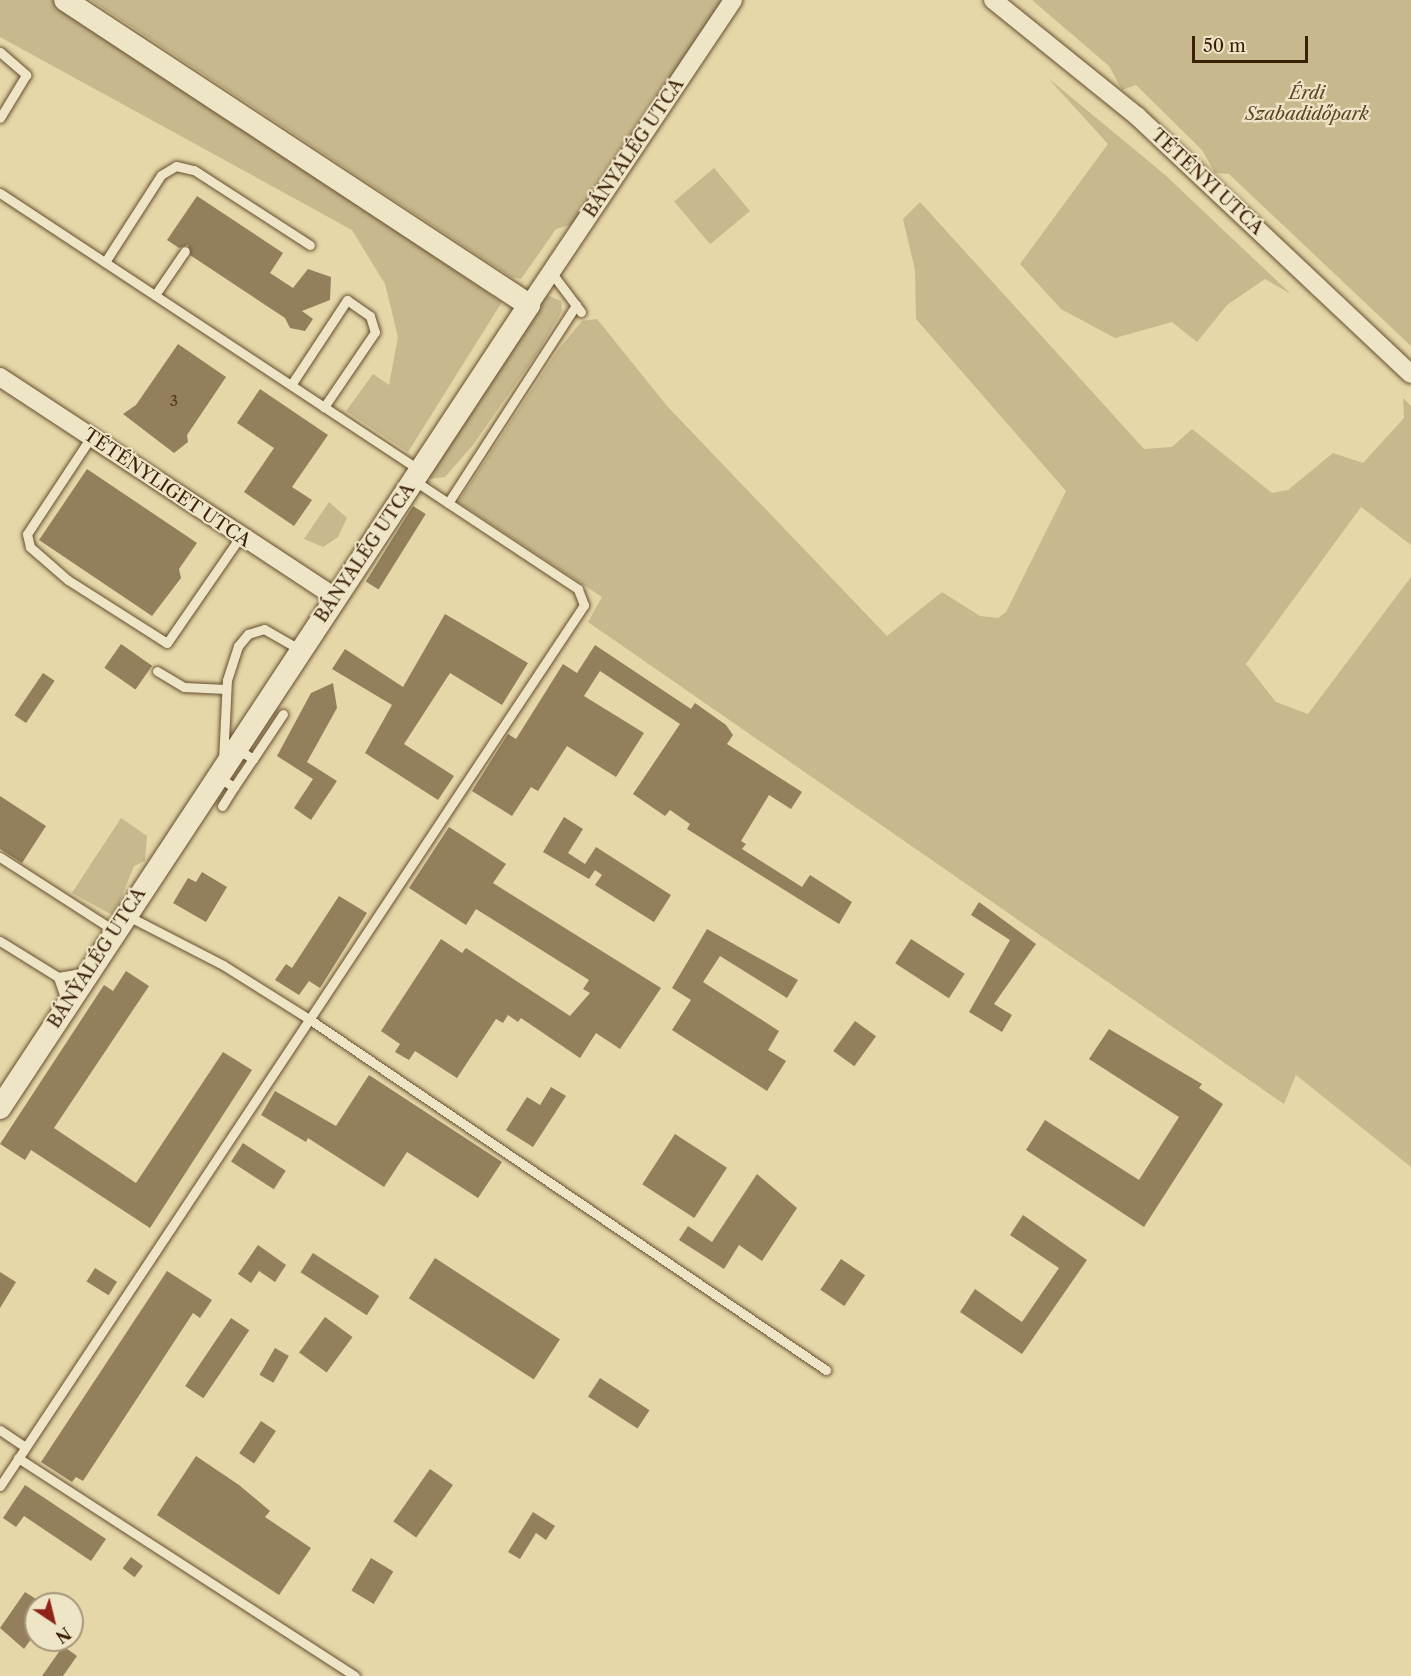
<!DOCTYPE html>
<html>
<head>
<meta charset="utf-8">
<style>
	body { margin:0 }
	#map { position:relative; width:1411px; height:1676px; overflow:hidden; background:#e5d7a8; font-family:"Libre Caslon Text",serif }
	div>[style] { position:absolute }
	.green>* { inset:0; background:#c8b88d; transform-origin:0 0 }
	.building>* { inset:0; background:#937f5b; transform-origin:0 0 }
	.roads { filter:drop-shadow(0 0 2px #664e2f) drop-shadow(0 0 2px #664e2f) }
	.service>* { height:9px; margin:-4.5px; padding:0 4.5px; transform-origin:4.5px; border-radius:4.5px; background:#eee5c6 }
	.minor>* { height:18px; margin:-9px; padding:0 9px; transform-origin:9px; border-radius:9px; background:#eee5c6 }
	.tertiary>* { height:22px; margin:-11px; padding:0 11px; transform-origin:11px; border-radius:11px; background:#eee5c6 }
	span { translate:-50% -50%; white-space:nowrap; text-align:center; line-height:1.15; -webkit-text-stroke:4.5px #eee5c6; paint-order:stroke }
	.number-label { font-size:15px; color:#51381c }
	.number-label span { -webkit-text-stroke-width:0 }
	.park-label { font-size:18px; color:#5e4628; font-style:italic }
	.street-label { font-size:18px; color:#3b2007 }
	.north { position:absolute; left:24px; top:1592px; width:60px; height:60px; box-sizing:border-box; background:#eee5c6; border:2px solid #a6967a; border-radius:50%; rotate:145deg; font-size:16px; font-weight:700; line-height:24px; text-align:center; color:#3b2007 }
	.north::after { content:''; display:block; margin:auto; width:21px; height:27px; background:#8f2418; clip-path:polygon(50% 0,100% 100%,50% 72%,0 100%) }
	.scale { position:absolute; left:1192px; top:36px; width:116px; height:27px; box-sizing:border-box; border:3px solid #3b2007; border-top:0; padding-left:8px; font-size:18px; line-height:21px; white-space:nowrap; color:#3b2007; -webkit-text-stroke:4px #eee5c6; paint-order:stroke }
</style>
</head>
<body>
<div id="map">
	<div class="green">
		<i style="clip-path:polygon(0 0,55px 0,502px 302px,408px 452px,346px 411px,373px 374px,389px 385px,398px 337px,385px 284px,352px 230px,0 37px)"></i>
		<i style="clip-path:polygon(91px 0,724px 0,574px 224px,556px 229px,521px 279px,511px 277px)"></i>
		<i style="clip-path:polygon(1032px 0,1411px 0,1411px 346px,1229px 174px,1215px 173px,1202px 150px,1136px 85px,1122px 90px,1109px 66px)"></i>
		<i style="clip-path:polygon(1048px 78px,1164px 174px,1291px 294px,1265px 279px,1227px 305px,1197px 342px,1172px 322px,1115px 338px,1061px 309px,1020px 264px,1108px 144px)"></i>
		<i style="left:714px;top:168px;width:56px;height:52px;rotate:50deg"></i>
		<i style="clip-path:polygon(920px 202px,1144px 449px,1172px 447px,1192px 429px,1272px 493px,1288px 490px,1333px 453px,1363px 463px,1404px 418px,1403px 398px,1411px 406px,1411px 545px,1361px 507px,1246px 664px,1276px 702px,1308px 714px,1411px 577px,1411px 1167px,1296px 1075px,1284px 1104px,588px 622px,602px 597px,458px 502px,558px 350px,582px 321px,597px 319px,667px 406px,887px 636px,942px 592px,980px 616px,998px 618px,1006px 612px,1066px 491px,916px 319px,915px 270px,903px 219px)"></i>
		<i style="clip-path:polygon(544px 294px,561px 301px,562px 311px,538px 352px,473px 445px,445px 477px,429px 479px,424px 466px)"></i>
		<i style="clip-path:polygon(329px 502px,347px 518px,338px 537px,323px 547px,304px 539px)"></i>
		<i style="clip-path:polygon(121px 818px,147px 836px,145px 861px,134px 866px,114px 916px,72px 893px)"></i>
	</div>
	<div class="building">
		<i style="clip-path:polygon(197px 196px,283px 253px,270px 273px,293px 288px,308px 269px,331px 277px,330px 300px,302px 311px,313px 319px,305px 331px,290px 328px,285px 318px,190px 255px,188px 245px,179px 248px,167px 240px)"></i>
		<i style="clip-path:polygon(178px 344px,226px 377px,187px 435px,188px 442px,174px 453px,123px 414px,136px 405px)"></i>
		<i style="clip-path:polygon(260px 389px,328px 435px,292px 487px,312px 500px,294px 526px,244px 492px,274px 448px,237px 423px)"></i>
		<i style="clip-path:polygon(87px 469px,197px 543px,179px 569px,181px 578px,152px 616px,39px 540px)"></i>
		<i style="left:413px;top:506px;width:15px;height:89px;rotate:32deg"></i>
		<i style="clip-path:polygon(445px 614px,528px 663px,502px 705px,450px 673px,404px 744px,454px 776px,438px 800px,365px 753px,392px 705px,332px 669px,345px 649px,403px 687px)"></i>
		<i style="left:121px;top:644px;width:38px;height:29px;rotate:35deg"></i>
		<i style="clip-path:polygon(595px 645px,691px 709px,695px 703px,726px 725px,733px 735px,727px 744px,802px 792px,791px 809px,769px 795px,741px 841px,746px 844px,742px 849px,802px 887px,810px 875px,852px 902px,839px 924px,687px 829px,690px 824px,670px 810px,665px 816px,633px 794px,680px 724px,600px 671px,584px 696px,644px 733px,616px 777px,567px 746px,538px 791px,531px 787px,512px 816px,472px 791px,508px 734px,516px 739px,563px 664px,577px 673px)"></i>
		<i style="left:43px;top:673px;width:14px;height:51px;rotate:34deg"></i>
		<i style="clip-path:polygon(333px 683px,337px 708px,307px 762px,337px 781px,311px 820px,294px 808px,313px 779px,277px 756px,311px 693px)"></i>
		<i style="clip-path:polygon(0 796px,46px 826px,22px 863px,0 849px)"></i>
		<i style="clip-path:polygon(564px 817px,583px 829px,568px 853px,585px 864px,596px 847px,671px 895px,654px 922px,595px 885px,602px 875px,595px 870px,589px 879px,543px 852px)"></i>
		<i style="clip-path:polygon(449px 827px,506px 864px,493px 883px,661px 988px,620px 1049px,596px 1033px,580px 1058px,521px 1018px,518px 1022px,508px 1015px,503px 1023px,496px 1019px,457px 1078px,415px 1051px,409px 1060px,395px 1052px,400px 1044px,381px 1031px,441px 939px,462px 953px,466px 948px,570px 1016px,590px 993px,583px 989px,589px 980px,476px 909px,466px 925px,409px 888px)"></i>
		<i style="clip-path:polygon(202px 872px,227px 887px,206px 922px,173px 903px,188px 878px,196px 882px)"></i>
		<i style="clip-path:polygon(339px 896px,367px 913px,320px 988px,309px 981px,299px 995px,275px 980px,286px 964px,292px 968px)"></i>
		<i style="clip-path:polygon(979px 902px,1036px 944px,994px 1004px,1012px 1015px,1002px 1032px,969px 1012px,1010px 940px,971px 915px)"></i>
		<i style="clip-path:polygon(707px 929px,798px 980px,787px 998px,720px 956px,703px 982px,779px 1031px,768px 1050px,786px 1061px,767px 1091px,672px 1030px,691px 1000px,672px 988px)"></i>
		<i style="left:911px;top:939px;width:64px;height:29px;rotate:33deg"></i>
		<i style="clip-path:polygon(126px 971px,149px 986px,54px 1128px,136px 1183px,223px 1052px,252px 1070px,150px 1228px,31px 1150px,25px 1160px,0 1144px,104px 985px,113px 991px)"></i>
		<i style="left:855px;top:1021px;width:26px;height:37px;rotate:36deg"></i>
		<i style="clip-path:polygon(1109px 1029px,1202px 1084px,1199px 1088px,1223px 1104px,1144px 1227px,1026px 1150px,1045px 1120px,1139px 1180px,1179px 1117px,1089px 1059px)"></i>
		<i style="clip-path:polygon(369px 1075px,502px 1162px,478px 1198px,407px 1152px,384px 1187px,308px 1138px,306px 1142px,261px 1115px,275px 1091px,336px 1126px)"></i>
		<i style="clip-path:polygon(551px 1087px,566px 1096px,533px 1147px,506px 1130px,527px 1097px,540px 1105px)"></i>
		<i style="left:675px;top:1134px;width:62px;height:60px;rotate:33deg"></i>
		<i style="left:243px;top:1143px;width:51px;height:22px;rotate:33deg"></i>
		<i style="clip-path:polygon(757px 1174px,797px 1208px,762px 1261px,739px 1245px,724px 1269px,679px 1240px,688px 1226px,712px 1242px)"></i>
		<i style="clip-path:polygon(1023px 1215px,1087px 1260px,1022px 1354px,960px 1312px,975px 1289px,1022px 1322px,1059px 1268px,1010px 1235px)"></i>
		<i style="clip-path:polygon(258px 1245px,286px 1265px,275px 1282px,259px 1271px,251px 1283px,238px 1274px)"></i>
		<i style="left:313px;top:1253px;width:79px;height:23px;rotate:33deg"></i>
		<i style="left:435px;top:1258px;width:149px;height:48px;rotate:33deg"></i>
		<i style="left:841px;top:1259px;width:29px;height:37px;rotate:34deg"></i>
		<i style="left:95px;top:1268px;width:26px;height:16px;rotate:32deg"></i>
		<i style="clip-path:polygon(167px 1271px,212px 1300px,200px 1318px,193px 1313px,83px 1481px,76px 1477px,72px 1482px,41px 1462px)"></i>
		<i style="clip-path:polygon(0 1272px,16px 1282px,0 1308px)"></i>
		<i style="left:325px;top:1317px;width:34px;height:44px;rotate:36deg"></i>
		<i style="left:231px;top:1318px;width:22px;height:82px;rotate:34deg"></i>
		<i style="left:275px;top:1348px;width:16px;height:31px;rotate:30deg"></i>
		<i style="left:600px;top:1378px;width:59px;height:22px;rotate:33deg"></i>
		<i style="left:261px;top:1421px;width:18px;height:39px;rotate:34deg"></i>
		<i style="clip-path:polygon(196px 1456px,239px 1485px,270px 1511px,265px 1517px,311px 1548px,279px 1595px,157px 1515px)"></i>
		<i style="left:430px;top:1469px;width:28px;height:64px;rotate:35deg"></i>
		<i style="clip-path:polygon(25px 1485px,106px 1539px,91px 1561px,24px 1516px,16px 1527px,3px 1518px)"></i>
		<i style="clip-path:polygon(533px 1512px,555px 1526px,546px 1540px,536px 1533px,520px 1559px,508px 1552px)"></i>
		<i style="left:131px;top:1557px;width:15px;height:14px;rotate:37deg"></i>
		<i style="left:371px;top:1558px;width:26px;height:38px;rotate:31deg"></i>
		<i style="clip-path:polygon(25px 1592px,36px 1599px,36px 1632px,24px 1649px,0 1628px)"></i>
		<i style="clip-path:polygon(63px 1646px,77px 1656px,63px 1676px,42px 1676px)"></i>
	</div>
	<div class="roads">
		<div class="service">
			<i style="left:0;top:52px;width:35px;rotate:41deg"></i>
			<i style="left:26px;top:75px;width:50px;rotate:121.2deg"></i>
			<i style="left:0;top:193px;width:505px;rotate:33.44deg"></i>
			<i style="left:105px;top:262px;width:103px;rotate:-57.2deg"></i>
			<i style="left:161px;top:175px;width:17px;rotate:-31deg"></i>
			<i style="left:176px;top:166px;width:18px;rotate:13deg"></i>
			<i style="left:194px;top:170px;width:138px;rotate:32.9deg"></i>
			<i style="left:551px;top:272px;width:50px;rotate:53.1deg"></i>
			<i style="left:155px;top:295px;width:53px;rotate:-55.7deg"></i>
			<i style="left:291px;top:385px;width:102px;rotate:-56.6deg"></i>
			<i style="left:347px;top:300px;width:28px;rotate:35deg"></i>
			<i style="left:370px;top:316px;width:17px;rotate:73deg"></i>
			<i style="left:375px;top:332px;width:91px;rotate:124.2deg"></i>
			<i style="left:91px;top:437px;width:116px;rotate:123.4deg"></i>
			<i style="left:27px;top:534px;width:13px;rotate:77deg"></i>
			<i style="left:30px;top:547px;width:50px;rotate:41deg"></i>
			<i style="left:68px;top:580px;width:117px;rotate:32.5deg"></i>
			<i style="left:167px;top:643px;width:129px;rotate:-55.4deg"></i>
			<i style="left:448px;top:503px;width:236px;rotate:-57.1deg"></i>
			<i style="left:157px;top:671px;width:31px;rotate:31deg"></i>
			<i style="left:184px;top:687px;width:42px;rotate:2.7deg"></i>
			<i style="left:253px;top:759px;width:54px;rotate:-56.3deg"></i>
			<i style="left:223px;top:761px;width:81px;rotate:-87.2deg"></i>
			<i style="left:227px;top:680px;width:36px;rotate:-72deg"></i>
			<i style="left:238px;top:646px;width:16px;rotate:-50deg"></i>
			<i style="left:248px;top:634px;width:17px;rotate:-17deg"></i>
			<i style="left:264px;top:629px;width:40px;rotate:29.7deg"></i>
			<i style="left:218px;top:777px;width:19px;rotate:32deg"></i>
			<i style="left:234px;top:787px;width:34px;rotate:-56deg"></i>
			<i style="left:253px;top:759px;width:20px;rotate:-147deg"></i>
			<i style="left:222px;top:806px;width:22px;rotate:-58deg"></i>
			<i style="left:0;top:857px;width:137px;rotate:32.8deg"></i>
			<i style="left:128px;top:916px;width:107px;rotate:27.3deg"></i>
			<i style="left:223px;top:965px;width:102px;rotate:32.1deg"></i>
			<i style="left:309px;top:1019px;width:625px;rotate:34.17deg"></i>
			<i style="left:0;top:941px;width:68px;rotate:31.8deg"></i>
			<i style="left:58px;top:977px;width:24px;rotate:71deg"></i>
			<i style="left:58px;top:977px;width:27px;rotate:-10deg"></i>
			<i style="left:0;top:1430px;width:30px;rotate:34deg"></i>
			<i style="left:18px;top:1458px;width:401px;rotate:32.9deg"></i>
			<i style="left:0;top:1486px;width:1057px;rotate:-56.46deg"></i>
			<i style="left:584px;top:605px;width:17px;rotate:-111deg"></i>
			<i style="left:578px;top:589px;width:196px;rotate:-146.5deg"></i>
		</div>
		<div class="minor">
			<i style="left:993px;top:0;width:185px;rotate:38.9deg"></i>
			<i style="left:1137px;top:116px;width:376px;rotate:43.3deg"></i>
			<i style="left:529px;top:305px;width:367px;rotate:-56.2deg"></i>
			<i style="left:0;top:377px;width:401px;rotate:33.3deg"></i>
		</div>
		<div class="tertiary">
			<i style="left:0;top:1108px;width:962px;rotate:-56.62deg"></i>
			<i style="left:529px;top:305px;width:555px;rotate:-146.68deg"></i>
		</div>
	</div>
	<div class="number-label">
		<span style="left:174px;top:401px">3</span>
	</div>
	<div class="park-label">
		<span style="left:1307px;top:104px">Érdi<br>Szabadidőpark</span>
	</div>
	<div class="street-label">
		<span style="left:634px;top:148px;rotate:-56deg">BÁNYALÉG UTCA</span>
		<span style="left:1207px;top:182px;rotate:43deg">TÉTÉNYI UTCA</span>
		<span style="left:167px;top:488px;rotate:34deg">TÉTÉNYLIGET UTCA</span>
		<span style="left:365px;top:553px;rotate:-56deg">BÁNYALÉG UTCA</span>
		<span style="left:97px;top:958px;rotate:-57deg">BÁNYALÉG UTCA</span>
	</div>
	<div class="north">N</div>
	<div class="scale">50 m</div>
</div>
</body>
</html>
